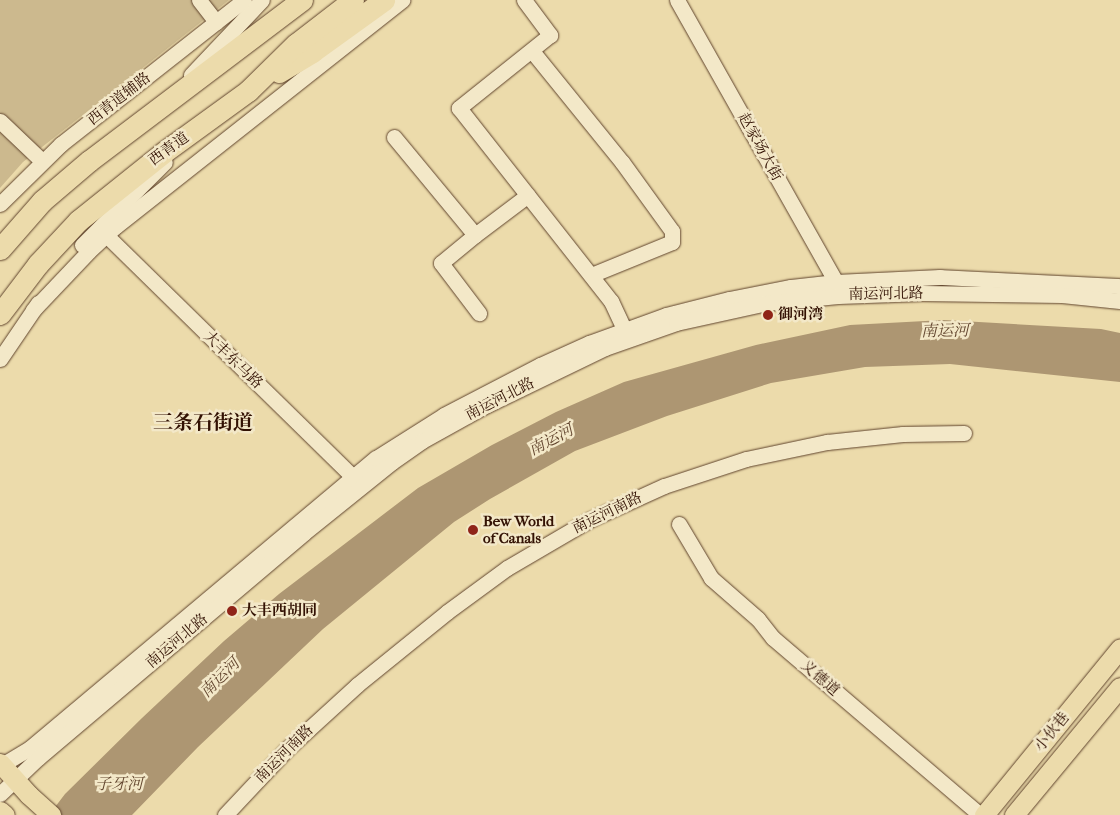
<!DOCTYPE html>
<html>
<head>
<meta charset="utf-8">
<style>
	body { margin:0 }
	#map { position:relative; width:1120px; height:815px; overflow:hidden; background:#ecdbab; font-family:"IM FELL French Canon","Noto Serif SC",serif }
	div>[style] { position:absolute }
	.green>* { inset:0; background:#ccb98e }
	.water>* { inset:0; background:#ad9672 }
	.roads { filter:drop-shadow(0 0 1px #60442d) drop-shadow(0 0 1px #60442d) }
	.minor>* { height:15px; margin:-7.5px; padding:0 7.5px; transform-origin:7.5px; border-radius:7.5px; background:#f3e8c8 }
	.major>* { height:19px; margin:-9.5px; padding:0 9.5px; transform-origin:9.5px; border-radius:9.5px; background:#ecdbab }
	.highway>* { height:21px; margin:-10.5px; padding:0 10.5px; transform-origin:10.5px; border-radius:10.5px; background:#ecdbab }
	.dots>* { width:14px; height:14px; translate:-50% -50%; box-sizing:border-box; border:2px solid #f3e8c8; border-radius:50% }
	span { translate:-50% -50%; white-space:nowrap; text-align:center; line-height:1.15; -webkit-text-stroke:5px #f3e8c8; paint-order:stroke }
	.street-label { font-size:15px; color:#321103 }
	.poi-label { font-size:15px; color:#321103; font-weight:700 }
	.left { translate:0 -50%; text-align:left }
	.water-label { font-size:16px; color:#63462f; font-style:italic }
	.district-label { font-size:20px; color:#321103; font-weight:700 }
</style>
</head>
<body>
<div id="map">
	<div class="green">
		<i style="clip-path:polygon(0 0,229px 0,23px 162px,0 188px)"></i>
	</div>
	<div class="water">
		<i style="clip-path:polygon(944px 320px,1101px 329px,1120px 333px,1120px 382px,950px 364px,865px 367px,771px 383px,667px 416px,575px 451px,490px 499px,454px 522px,323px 629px,198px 747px,132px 815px,49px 815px,65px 794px,142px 718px,224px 641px,279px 594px,418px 488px,492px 445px,556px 412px,624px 382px,756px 345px,850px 325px)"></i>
	</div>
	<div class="roads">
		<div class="minor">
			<i style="left:199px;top:0;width:28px;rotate:52deg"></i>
			<i style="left:524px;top:0;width:44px;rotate:53.4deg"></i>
			<i style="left:550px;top:35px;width:117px;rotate:141.3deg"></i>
			<i style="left:459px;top:108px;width:246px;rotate:51.8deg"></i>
			<i style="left:611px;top:301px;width:40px;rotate:65deg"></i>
			<i style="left:677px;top:0;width:324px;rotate:60.6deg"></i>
			<i style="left:836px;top:282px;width:10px;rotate:84deg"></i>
			<i style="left:532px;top:51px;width:143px;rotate:51deg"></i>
			<i style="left:622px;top:162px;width:85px;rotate:54.1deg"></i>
			<i style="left:672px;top:231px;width:11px;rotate:90deg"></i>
			<i style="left:672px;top:242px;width:87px;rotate:157.8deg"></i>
			<i style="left:191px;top:75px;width:103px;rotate:-46.6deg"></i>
			<i style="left:0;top:121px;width:58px;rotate:43.6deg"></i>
			<i style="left:394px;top:137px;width:127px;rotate:50.4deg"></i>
			<i style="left:475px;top:235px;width:66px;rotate:-37deg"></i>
			<i style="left:0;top:204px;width:86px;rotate:-44.5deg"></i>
			<i style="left:61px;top:144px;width:233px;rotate:-38.2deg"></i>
			<i style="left:106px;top:235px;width:356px;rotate:44.4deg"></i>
			<i style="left:475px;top:235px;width:44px;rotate:140.5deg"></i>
			<i style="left:441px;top:263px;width:63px;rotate:52.8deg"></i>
			<i style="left:82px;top:245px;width:117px;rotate:-45deg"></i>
			<i style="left:33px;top:310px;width:81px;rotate:-46.5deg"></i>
			<i style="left:89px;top:251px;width:37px;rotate:-43deg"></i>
			<i style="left:116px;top:226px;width:365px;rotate:-38.3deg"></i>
			<i style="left:0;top:359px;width:68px;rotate:-55.8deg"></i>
			<i style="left:679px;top:524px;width:63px;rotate:59.3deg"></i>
			<i style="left:711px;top:578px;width:62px;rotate:41.1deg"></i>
			<i style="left:758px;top:619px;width:24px;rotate:52deg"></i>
			<i style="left:773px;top:638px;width:272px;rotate:40.5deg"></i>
			<i style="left:0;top:766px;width:35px;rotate:-31deg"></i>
			<i style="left:30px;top:748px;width:451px;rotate:-40deg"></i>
			<i style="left:376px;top:458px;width:80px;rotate:-32.3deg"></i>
			<i style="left:444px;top:415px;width:108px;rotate:-27.5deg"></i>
			<i style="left:540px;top:365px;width:54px;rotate:-24.2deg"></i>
			<i style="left:589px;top:343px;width:82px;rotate:-20deg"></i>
			<i style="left:666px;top:315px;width:65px;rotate:-14.3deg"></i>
			<i style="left:729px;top:299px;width:63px;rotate:-11deg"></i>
			<i style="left:791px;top:287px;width:45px;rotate:-6.3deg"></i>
			<i style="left:836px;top:282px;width:104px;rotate:-2.8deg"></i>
			<i style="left:940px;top:277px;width:180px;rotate:2.9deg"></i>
			<i style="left:0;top:794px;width:52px;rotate:-43.5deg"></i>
			<i style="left:38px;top:758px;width:348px;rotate:-40.2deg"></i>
			<i style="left:304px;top:533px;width:113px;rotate:-38.9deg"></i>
			<i style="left:392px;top:462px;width:37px;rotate:-35deg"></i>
			<i style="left:422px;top:441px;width:70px;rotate:-29.1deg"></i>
			<i style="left:483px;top:407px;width:136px;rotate:-25.8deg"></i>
			<i style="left:605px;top:348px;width:75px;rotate:-19.4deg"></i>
			<i style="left:676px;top:323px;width:92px;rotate:-12.5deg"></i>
			<i style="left:766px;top:303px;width:72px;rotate:-5.6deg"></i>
			<i style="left:838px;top:296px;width:84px;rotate:-2deg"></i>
			<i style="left:922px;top:293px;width:140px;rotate:0.8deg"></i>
			<i style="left:1062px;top:295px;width:58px;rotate:5.9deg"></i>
			<i style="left:225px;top:815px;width:91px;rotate:-46.8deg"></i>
			<i style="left:287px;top:749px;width:95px;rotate:-42.4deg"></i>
			<i style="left:357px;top:685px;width:116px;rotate:-39deg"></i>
			<i style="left:447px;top:612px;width:74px;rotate:-36.3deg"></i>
			<i style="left:507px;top:568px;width:95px;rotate:-30.3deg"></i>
			<i style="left:589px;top:520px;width:82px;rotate:-24.4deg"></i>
			<i style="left:664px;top:486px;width:86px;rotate:-18.2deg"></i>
			<i style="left:746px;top:459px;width:83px;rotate:-11.9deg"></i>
			<i style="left:827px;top:442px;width:76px;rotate:-6deg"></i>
			<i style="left:903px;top:434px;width:61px;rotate:-0.9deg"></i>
		</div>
		<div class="major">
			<i style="left:0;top:763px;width:43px;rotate:47.8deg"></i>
			<i style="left:29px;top:795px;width:30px;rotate:42deg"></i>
			<i style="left:0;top:811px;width:6px;rotate:39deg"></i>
			<i style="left:984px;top:815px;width:215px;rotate:-50.8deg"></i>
			<i style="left:1014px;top:815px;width:166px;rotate:-50.4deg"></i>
		</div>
		<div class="highway">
			<i style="left:279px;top:72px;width:39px;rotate:-31deg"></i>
			<i style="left:312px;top:52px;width:89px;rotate:-35.8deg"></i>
			<i style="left:0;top:249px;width:64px;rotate:-48.8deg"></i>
			<i style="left:42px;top:201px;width:62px;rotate:-40.4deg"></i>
			<i style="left:89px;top:161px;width:267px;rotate:-37.1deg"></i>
			<i style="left:0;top:314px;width:63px;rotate:-52.8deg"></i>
			<i style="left:38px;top:264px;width:59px;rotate:-47.1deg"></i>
			<i style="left:78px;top:221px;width:110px;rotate:-38.7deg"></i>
			<i style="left:164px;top:152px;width:104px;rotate:-36deg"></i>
			<i style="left:248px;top:91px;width:67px;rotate:-44.4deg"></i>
			<i style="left:296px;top:44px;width:72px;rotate:-37.7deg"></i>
		</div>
	</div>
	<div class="dots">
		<i style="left:768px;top:315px;background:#8f2418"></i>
		<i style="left:473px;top:530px;background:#8f2418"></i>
		<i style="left:232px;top:611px;background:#8f2418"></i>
	</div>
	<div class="street-label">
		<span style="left:119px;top:99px;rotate:-38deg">西青道辅路</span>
		<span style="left:760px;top:147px;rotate:61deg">赵家场大街</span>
		<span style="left:169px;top:149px;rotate:-36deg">西青道</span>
		<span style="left:886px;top:294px;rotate:-1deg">南运河北路</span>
		<span style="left:233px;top:360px;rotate:44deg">大丰东马路</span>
		<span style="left:500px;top:399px;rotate:-27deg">南运河北路</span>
		<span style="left:607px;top:513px;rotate:-26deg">南运河南路</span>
		<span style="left:177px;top:641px;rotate:-40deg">南运河北路</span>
		<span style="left:820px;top:678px;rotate:41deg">义德道</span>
		<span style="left:1052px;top:732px;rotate:-51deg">小伙巷</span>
		<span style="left:284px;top:754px;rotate:-45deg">南运河南路</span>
	</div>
	<div class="poi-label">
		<span class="left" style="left:778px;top:315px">御河湾</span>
		<span class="left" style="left:483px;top:530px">Bew World<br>of Canals</span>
		<span class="left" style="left:242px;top:611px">大丰西胡同</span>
	</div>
	<div class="water-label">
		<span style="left:945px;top:331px;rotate:-1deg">南运河</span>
		<span style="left:551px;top:440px;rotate:-28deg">南运河</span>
		<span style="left:220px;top:678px;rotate:-45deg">南运河</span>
		<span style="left:119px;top:784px">子牙河</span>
	</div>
	<div class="district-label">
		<span style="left:203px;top:422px">三条石街道</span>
	</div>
</div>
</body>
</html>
